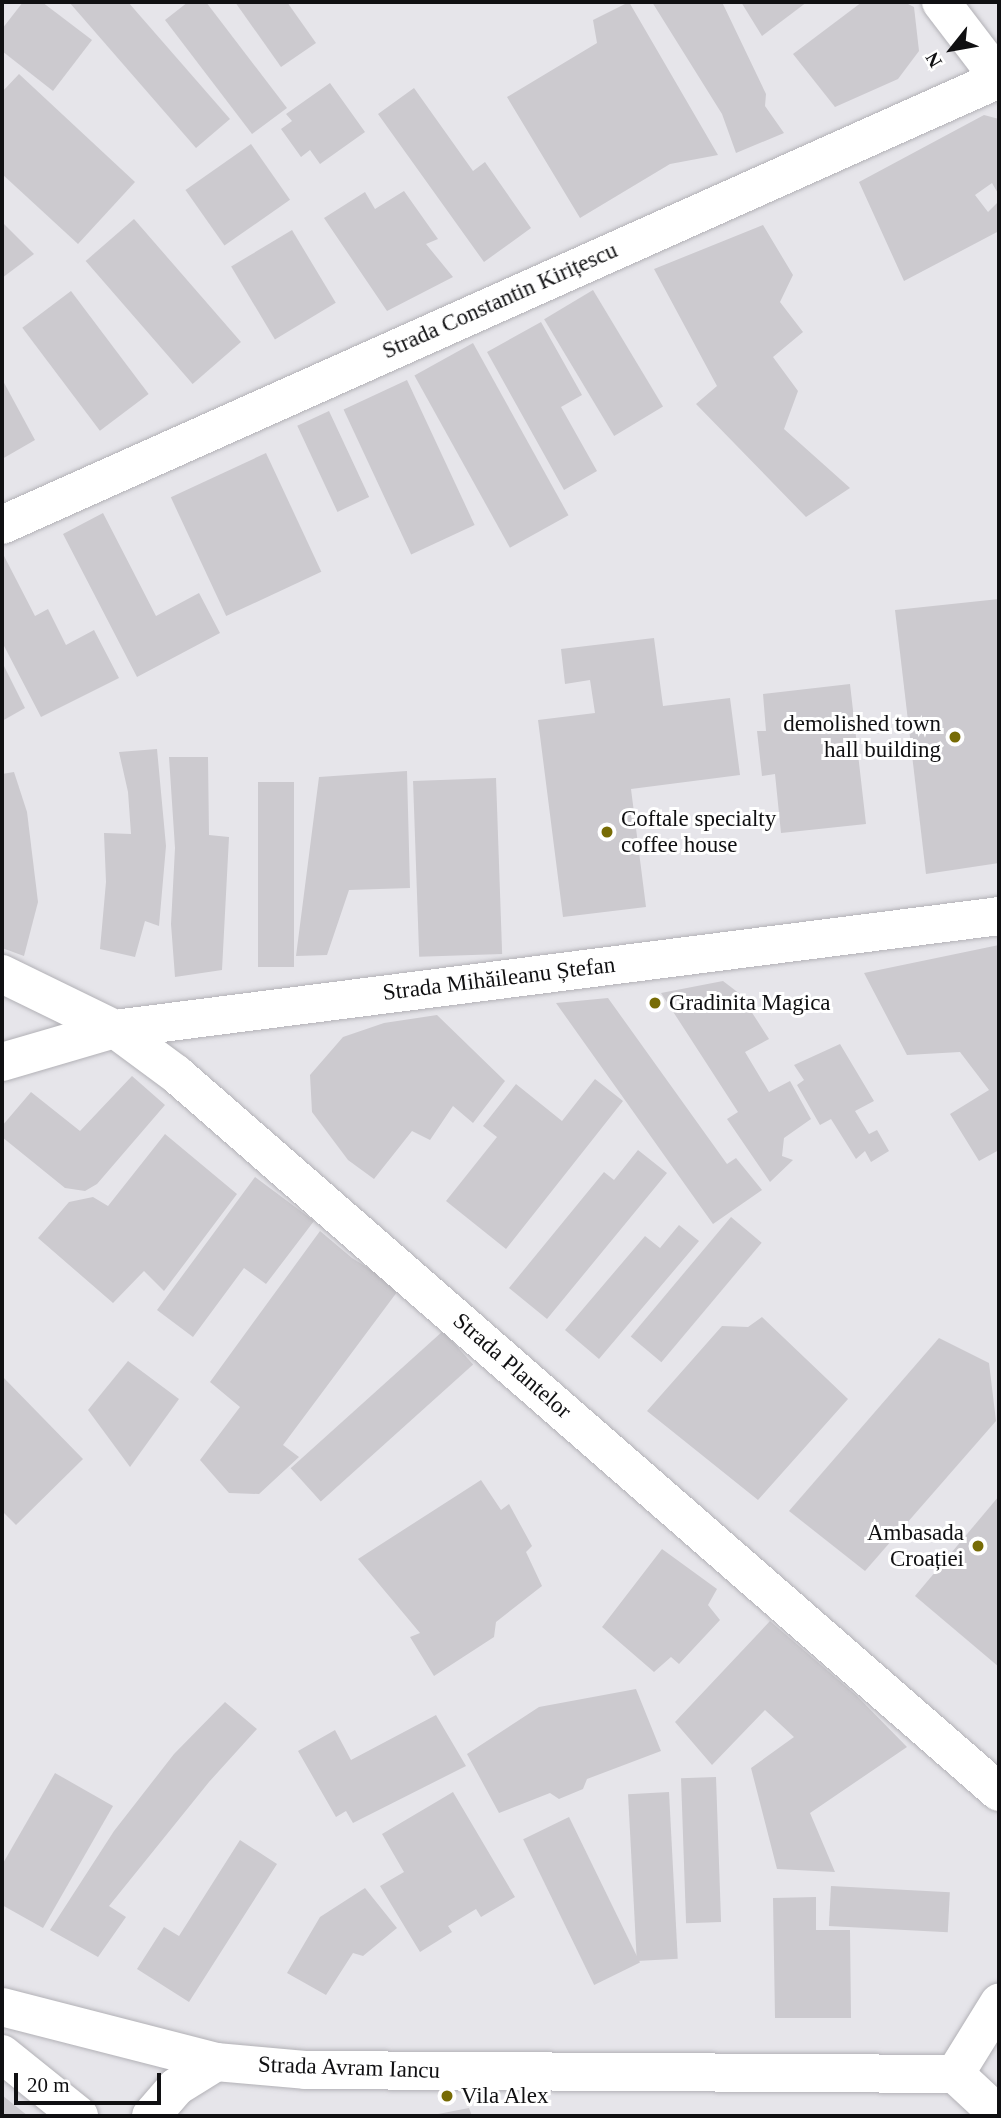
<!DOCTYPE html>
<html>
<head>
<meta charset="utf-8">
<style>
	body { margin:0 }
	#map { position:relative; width:1001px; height:2118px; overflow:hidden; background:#e6e5ea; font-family:"Times New Roman",serif }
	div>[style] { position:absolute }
	.building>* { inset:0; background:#cccacf; transform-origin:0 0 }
	.roads { filter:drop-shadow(0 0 2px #b2b1b6) drop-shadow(0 0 2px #b2b1b6) }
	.minor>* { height:38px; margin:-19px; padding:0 19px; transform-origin:19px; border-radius:19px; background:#fff }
	.dots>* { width:19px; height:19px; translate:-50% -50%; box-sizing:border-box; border:4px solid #fff; border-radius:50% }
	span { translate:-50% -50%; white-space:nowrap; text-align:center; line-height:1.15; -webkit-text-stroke:6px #fff; paint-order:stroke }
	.street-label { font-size:23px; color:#101012 }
	.poi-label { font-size:23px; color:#101012 }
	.right { translate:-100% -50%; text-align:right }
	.left { translate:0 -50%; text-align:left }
	.frame { position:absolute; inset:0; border:4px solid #101012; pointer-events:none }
	.north { position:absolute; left:917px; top:14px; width:70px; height:70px; -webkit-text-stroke:5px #fff; paint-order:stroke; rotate:239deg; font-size:19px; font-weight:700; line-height:28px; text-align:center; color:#101012 }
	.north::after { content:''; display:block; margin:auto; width:24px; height:32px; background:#101012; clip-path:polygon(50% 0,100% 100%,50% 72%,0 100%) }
	.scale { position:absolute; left:14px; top:2073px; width:147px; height:32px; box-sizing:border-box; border:4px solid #101012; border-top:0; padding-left:9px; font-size:21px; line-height:24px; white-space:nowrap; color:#101012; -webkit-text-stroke:5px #fff; paint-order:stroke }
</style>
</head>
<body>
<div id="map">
	<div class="building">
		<i style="clip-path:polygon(23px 2px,42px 2px,92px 40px,53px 91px,2px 51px,2px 29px)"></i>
		<i style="clip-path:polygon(69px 2px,128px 2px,230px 119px,196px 148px)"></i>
		<i style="clip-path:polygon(188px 2px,206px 2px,287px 108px,252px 134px,165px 20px)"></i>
		<i style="clip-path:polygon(235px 2px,287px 2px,316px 43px,281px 67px)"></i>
		<i style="clip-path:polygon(629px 2px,718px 155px,670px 164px,580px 218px,507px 97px,597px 43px,593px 20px)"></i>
		<i style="clip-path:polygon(652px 2px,722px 2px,766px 94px,765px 106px,784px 133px,736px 153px,722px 114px)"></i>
		<i style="clip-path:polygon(741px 2px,807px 2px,762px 36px)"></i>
		<i style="clip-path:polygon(862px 2px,904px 2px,914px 7px,919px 51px,898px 79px,835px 107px,793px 54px)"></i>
		<i style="clip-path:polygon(19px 74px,135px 182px,78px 244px,2px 174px,2px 92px)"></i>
		<i style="clip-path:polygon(330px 83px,365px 132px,320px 164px,310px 150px,301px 157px,281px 129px,292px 121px,286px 114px)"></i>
		<i style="clip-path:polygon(414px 88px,473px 171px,485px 162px,531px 228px,484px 262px,378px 114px)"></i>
		<i style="clip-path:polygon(984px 115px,999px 119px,999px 195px,992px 183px,975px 195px,988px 212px,999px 201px,999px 231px,904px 281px,859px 182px)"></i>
		<i style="left:251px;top:144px;width:68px;height:80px;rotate:55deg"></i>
		<i style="clip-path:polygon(404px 191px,438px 239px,426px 244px,453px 277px,387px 311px,324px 218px,365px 192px,375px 209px)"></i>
		<i style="left:134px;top:219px;width:163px;height:64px;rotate:49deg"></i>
		<i style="clip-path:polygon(2px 222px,34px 254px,2px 278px)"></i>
		<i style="clip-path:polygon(763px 225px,793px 275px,780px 302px,803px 332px,773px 357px,798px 391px,784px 429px,850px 488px,806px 517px,696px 404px,717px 386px,654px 269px)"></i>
		<i style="left:292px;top:230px;width:85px;height:71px;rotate:59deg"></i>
		<i style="left:593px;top:290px;width:136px;height:57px;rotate:59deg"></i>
		<i style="left:71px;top:291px;width:129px;height:61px;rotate:53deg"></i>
		<i style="clip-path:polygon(541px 322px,582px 395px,561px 407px,597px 471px,564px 490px,487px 352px)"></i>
		<i style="left:473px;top:343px;width:197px;height:67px;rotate:61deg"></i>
		<i style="clip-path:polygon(2px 379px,35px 440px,2px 459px)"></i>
		<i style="left:407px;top:380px;width:160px;height:70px;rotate:65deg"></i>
		<i style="left:329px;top:411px;width:95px;height:35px;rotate:65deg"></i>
		<i style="left:266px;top:453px;width:131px;height:105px;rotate:65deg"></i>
		<i style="clip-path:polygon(103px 513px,156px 616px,199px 593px,220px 633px,137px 677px,63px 534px)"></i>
		<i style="clip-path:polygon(2px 552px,35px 616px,48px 609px,66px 645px,94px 630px,119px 678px,41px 717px,2px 642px)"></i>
		<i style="clip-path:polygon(999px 599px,999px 863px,926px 874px,895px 610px)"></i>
		<i style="clip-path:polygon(654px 638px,663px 706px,730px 698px,740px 775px,631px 789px,646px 907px,563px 917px,538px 720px,595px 713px,590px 680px,565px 684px,561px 649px)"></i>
		<i style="clip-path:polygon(2px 662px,25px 708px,2px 721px)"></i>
		<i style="clip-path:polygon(850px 684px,866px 824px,781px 833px,775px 774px,762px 776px,757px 731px,766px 731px,763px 694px)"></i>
		<i style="clip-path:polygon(157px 749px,166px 846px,159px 926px,145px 921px,135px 957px,100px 949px,106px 882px,104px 833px,131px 834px,128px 792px,119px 752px)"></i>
		<i style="clip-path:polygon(169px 757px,208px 757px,209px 835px,229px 837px,222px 970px,175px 977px,171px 924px,175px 848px)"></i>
		<i style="clip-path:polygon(407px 771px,410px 888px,349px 890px,327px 955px,296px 956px,319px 777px)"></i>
		<i style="clip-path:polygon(14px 772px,27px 812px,38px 902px,24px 956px,2px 948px,2px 774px)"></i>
		<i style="left:496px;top:778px;width:176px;height:83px;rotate:88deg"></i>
		<i style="left:258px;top:782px;width:36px;height:185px"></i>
		<i style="clip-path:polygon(999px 945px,999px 1150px,979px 1161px,950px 1114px,989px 1090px,960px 1052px,907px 1055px,864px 973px)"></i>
		<i style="clip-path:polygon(723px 981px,740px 994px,769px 1039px,745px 1052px,769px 1092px,790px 1081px,811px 1119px,784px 1138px,782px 1156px,793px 1160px,770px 1182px,727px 1119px,738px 1112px,661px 993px)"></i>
		<i style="clip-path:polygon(608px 998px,727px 1164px,736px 1158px,762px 1190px,713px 1224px,556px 1003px)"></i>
		<i style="clip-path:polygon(437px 1015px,505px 1081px,473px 1123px,453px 1106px,430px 1140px,412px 1131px,374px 1179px,348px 1160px,312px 1112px,310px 1075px,343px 1037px,384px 1023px)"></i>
		<i style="clip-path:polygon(840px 1044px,874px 1101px,855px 1111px,869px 1134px,877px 1130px,889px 1151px,871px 1162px,865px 1151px,856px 1159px,831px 1119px,820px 1125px,797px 1085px,804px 1080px,794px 1065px)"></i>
		<i style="clip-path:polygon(132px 1076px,165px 1105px,97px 1184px,85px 1191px,65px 1188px,2px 1137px,2px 1126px,31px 1092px,80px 1131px)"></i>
		<i style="clip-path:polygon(595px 1079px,623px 1101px,506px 1249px,446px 1201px,497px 1137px,483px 1126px,516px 1084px,562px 1121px)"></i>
		<i style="clip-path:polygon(165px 1134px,237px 1194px,164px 1291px,144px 1271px,113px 1303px,38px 1238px,69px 1202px,93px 1197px,108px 1206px)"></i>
		<i style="clip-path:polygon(638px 1150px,667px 1173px,547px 1319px,509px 1288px,604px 1172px,614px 1180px)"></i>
		<i style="clip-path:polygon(255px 1177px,314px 1221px,266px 1284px,244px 1268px,193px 1337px,157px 1310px)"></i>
		<i style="left:731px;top:1217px;width:40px;height:156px;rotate:40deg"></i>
		<i style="clip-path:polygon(679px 1225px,699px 1241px,599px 1359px,565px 1330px,645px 1236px,660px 1248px)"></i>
		<i style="clip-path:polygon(320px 1231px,352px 1258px,400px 1288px,283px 1445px,299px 1457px,259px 1494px,229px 1493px,200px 1460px,240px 1407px,210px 1382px)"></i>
		<i style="clip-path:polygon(762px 1317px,848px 1399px,758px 1500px,647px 1411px,722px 1326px,748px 1327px)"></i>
		<i style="left:443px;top:1331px;width:45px;height:205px;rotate:48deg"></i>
		<i style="clip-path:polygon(939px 1338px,989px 1363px,996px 1421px,865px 1571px,789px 1511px)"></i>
		<i style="clip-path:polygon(128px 1361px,179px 1399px,130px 1467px,88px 1410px)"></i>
		<i style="clip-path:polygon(2px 1376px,83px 1459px,16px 1525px,2px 1511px)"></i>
		<i style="clip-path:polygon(481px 1480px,501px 1510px,509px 1504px,532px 1546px,526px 1552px,542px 1586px,496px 1622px,494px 1637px,434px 1676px,410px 1637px,420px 1633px,358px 1559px)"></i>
		<i style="clip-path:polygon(999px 1496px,999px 1667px,915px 1596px)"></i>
		<i style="clip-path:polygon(662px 1549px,717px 1589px,708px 1605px,720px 1620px,679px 1664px,671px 1657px,654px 1672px,602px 1627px)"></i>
		<i style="clip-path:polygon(770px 1621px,857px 1696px,907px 1747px,810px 1813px,835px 1872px,777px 1869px,751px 1768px,794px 1737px,765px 1710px,712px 1765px,675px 1722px)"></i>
		<i style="clip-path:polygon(636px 1689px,661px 1751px,587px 1779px,583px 1789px,559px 1799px,550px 1793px,499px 1813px,467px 1754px,539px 1707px)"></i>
		<i style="clip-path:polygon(225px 1702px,257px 1729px,209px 1782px,109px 1906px,126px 1917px,98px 1957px,50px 1930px,114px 1831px,174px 1754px)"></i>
		<i style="clip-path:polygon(436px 1715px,466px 1766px,353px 1823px,346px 1811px,336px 1817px,298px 1751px,335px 1730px,351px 1760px)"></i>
		<i style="clip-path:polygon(55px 1773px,113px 1806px,43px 1928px,2px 1905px,2px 1865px)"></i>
		<i style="left:716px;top:1777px;width:145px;height:35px;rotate:88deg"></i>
		<i style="clip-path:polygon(453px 1792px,515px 1897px,481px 1917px,476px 1909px,448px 1926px,452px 1932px,420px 1952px,380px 1886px,404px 1872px,382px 1834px)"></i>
		<i style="left:669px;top:1792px;width:167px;height:41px;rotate:87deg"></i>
		<i style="left:569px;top:1817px;width:162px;height:51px;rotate:64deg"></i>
		<i style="clip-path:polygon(240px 1840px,277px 1864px,189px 2002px,137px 1969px,164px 1927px,179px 1936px)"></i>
		<i style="left:831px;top:1886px;width:119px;height:40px;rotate:3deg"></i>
		<i style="clip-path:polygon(365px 1888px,397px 1928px,363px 1956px,353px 1953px,326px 1995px,287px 1973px,320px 1917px)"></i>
		<i style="clip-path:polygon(816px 1897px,816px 1930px,850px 1930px,851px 2018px,775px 2018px,773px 1898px)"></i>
		<i style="clip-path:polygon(2px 2095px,28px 2116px,2px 2116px)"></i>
		<i style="clip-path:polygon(469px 2108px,472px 2116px,434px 2116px,433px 2115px)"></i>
	</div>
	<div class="roads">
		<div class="minor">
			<i style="left:941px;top:2px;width:96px;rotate:52.7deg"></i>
			<i style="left:2px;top:525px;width:1092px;rotate:-24.1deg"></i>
			<i style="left:2px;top:974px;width:126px;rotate:26deg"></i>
			<i style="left:115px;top:1029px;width:76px;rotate:36.4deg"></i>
			<i style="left:176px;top:1074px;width:1092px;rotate:41.1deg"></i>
			<i style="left:2px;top:1062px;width:118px;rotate:-16.3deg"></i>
			<i style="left:115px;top:1029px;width:891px;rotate:-7.28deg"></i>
			<i style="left:2px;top:2007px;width:221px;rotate:14.4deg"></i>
			<i style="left:216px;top:2062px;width:89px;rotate:5.1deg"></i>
			<i style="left:305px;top:2070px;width:650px;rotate:0.35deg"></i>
			<i style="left:2px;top:2054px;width:99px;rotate:38.8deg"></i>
			<i style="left:955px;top:2074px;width:84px;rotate:-58.2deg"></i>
			<i style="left:955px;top:2074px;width:60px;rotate:43deg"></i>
			<i style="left:151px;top:2116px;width:38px;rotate:-49deg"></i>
			<i style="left:176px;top:2087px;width:47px;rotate:-32deg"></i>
		</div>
	</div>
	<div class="dots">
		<i style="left:955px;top:737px;background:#776b05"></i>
		<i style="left:607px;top:832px;background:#776b05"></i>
		<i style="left:655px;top:1003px;background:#776b05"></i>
		<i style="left:978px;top:1546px;background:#776b05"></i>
		<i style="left:447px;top:2096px;background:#776b05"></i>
	</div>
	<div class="street-label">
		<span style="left:500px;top:301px;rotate:-24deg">Strada Constantin Kirițescu</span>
		<span style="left:499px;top:979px;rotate:-7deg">Strada Mihăileanu Ștefan</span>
		<span style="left:512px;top:1366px;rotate:41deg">Strada Plantelor</span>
		<span style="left:349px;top:2068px;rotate:2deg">Strada Avram Iancu</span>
	</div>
	<div class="poi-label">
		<span class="right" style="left:941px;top:737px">demolished town<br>hall building</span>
		<span class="left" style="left:621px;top:832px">Coftale specialty<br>coffee house</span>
		<span class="left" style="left:669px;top:1003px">Gradinita Magica</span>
		<span class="right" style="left:964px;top:1546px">Ambasada<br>Croației</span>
		<span class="left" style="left:461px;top:2096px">Vila Alex</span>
	</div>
	<div class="frame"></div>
	<div class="north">N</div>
	<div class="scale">20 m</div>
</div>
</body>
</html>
